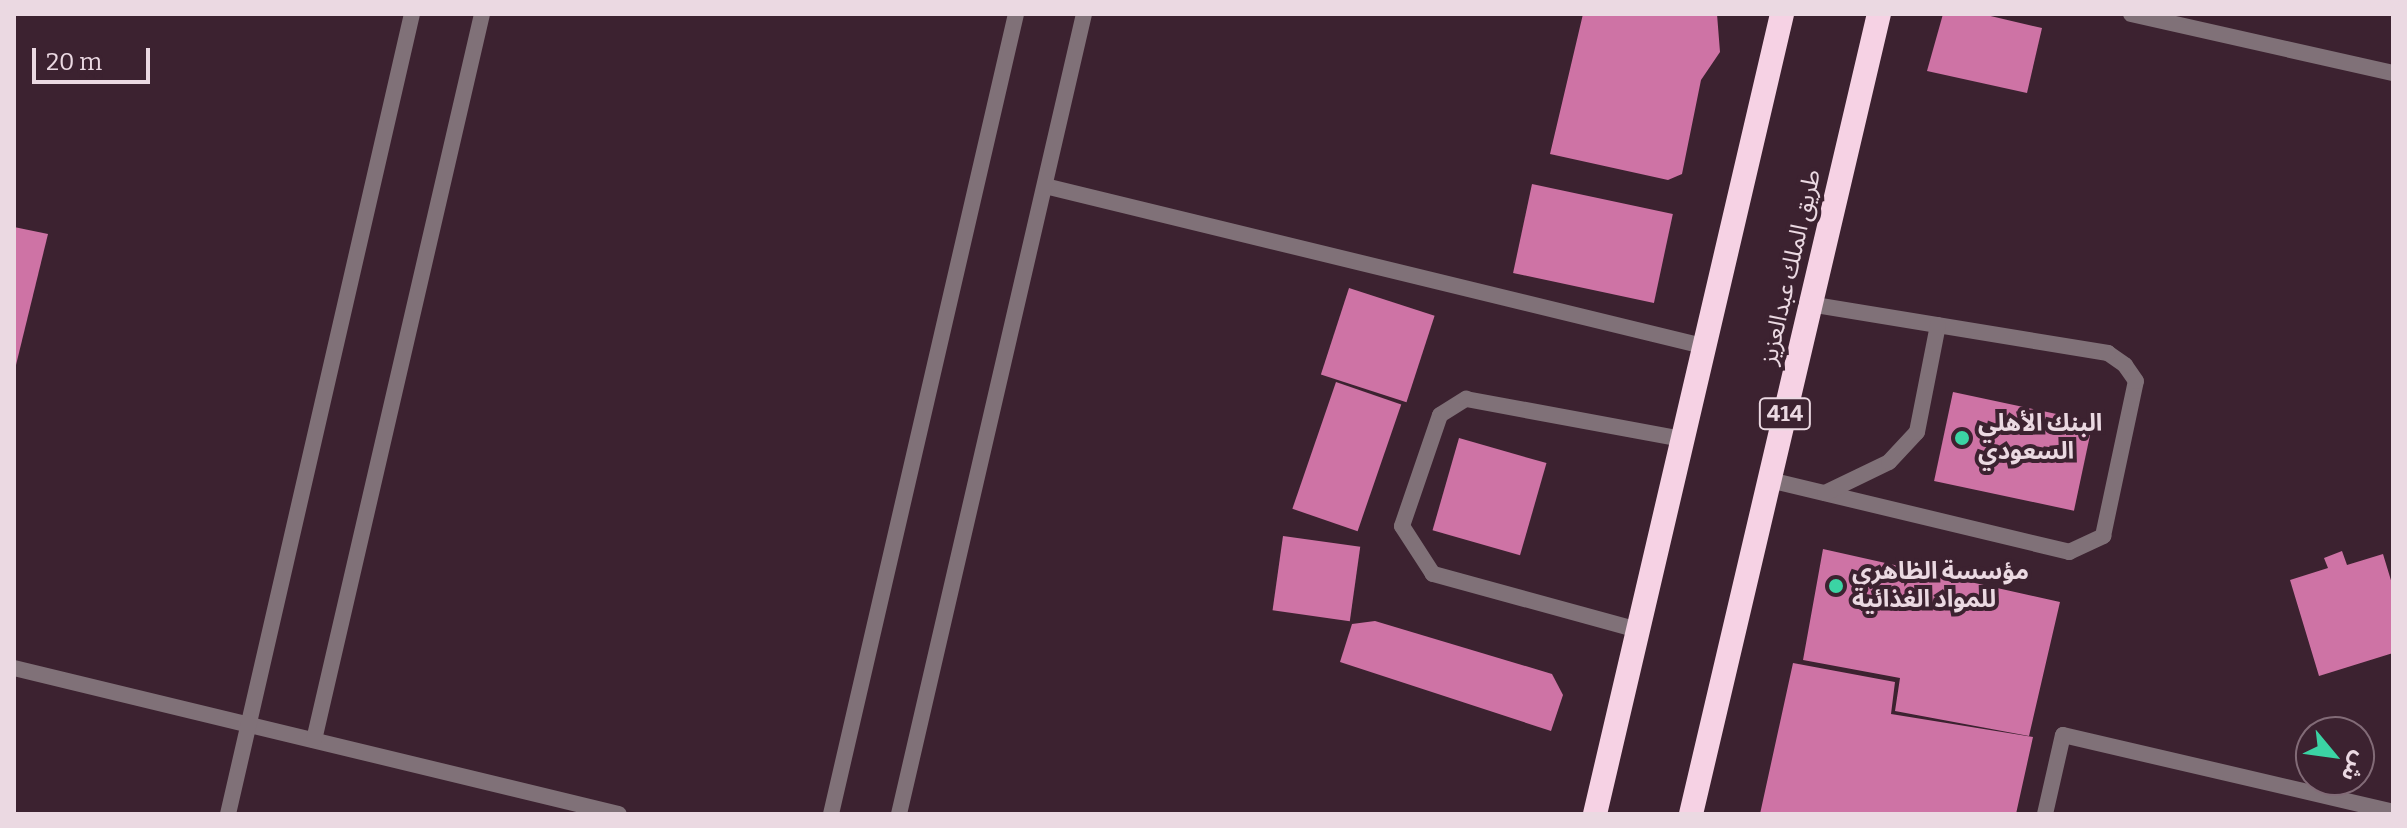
<!DOCTYPE html>
<html>
<head>
<meta charset="utf-8">
<style>
	body { margin:0 }
	#map { position:relative; width:2407px; height:828px; overflow:hidden; background:#3c2230; font-family:Bitter,"Noto Sans Arabic",serif }
	div>[style] { position:absolute }
	.building>* { inset:0; background:#ce73a5; transform-origin:0 0 }
	.lane>* { height:16px; margin:-8px; padding:0 8px; transform-origin:8px; border-radius:8px; background:#807178 }
	.street>* { height:16px; margin:-8px; padding:0 8px; transform-origin:8px; border-radius:8px; background:#807178 }
	.highway>* { height:24px; margin:-12px; padding:0 12px; transform-origin:12px; border-radius:12px; background:#f6d2e4 }
	.dots>* { width:22px; height:22px; translate:-50% -50%; box-sizing:border-box; border:4px solid #3c2230; border-radius:50% }
	span { translate:-50% -50%; white-space:nowrap; text-align:center; line-height:1.15; -webkit-text-stroke:8px #3c2230; paint-order:stroke }
	.shield-label span { padding:2px 6px; background:#3c2230; border:2px solid; border-radius:6px; -webkit-text-stroke-width:0 }
	.shield-label { font-size:22px; color:#ebd9e2; font-weight:700 }
	.street-label { font-size:24px; color:#ebd9e2 }
	.poi-label { font-size:24px; color:#ebd9e2; font-weight:700 }
	.left { translate:0 -50%; text-align:left }
	.frame { position:absolute; inset:0; border:16px solid #ebd9e2; pointer-events:none }
	.north { position:absolute; left:2295px; top:716px; width:80px; height:80px; box-sizing:border-box; background:#3c2230; border:2px solid #826b77; border-radius:50%; rotate:119deg; font-size:22px; font-weight:700; line-height:32px; text-align:center; color:#ebd9e2 }
	.north::after { content:''; display:block; margin:auto; width:28px; height:36px; background:#3bd4a4; clip-path:polygon(50% 0,100% 100%,50% 72%,0 100%) }
	.scale { position:absolute; left:32px; top:48px; width:118px; height:36px; box-sizing:border-box; border:4px solid #ebd9e2; border-top:0; padding-left:10px; font-size:24px; line-height:28px; white-space:nowrap; color:#ebd9e2; -webkit-text-stroke:6px #3c2230; paint-order:stroke }
</style>
</head>
<body>
<div id="map">
	<div class="building">
		<i style="clip-path:polygon(1583px 14px,1717px 14px,1720px 52px,1701px 80px,1682px 174px,1668px 180px,1550px 154px)"></i>
		<i style="clip-path:polygon(1943px 14px,1982px 14px,2042px 28px,2027px 93px,1927px 71px)"></i>
		<i style="left:1532px;top:184px;width:144px;height:91px;rotate:12deg"></i>
		<i style="clip-path:polygon(14px 227px,48px 234px,15px 369px,14px 369px)"></i>
		<i style="left:1349px;top:288px;width:90px;height:91px;rotate:18deg"></i>
		<i style="left:1336px;top:382px;width:69px;height:134px;rotate:19deg"></i>
		<i style="left:1953px;top:392px;width:143px;height:91px;rotate:12deg"></i>
		<i style="left:1459px;top:438px;width:91px;height:96px;rotate:16deg"></i>
		<i style="left:1283px;top:536px;width:78px;height:75px;rotate:8deg"></i>
		<i style="clip-path:polygon(1823px 549px,2060px 602px,2029px 736px,1895px 711px,1900px 678px,1803px 660px)"></i>
		<i style="clip-path:polygon(2342px 551px,2347px 565px,2383px 554px,2393px 587px,2393px 653px,2319px 676px,2290px 580px,2328px 568px,2324px 558px)"></i>
		<i style="clip-path:polygon(1375px 621px,1552px 674px,1563px 695px,1551px 731px,1340px 662px,1352px 624px)"></i>
		<i style="clip-path:polygon(1793px 663px,1895px 682px,1891px 714px,2033px 737px,2016px 814px,1760px 814px)"></i>
	</div>
	<div class="lane">
		<i style="left:1770px;top:480px;width:308px;rotate:13.5deg"></i>
		<i style="left:2069px;top:552px;width:38px;rotate:-25deg"></i>
		<i style="left:2103px;top:536px;width:158px;rotate:-78deg"></i>
		<i style="left:2136px;top:381px;width:19px;rotate:-125deg"></i>
		<i style="left:2125px;top:365px;width:21px;rotate:-145deg"></i>
		<i style="left:2108px;top:353px;width:302px;rotate:-170.7deg"></i>
		<i style="left:1825px;top:493px;width:71px;rotate:-25.8deg"></i>
		<i style="left:1889px;top:462px;width:41px;rotate:-47deg"></i>
		<i style="left:1917px;top:432px;width:109px;rotate:-78.9deg"></i>
		<i style="left:1638px;top:630px;width:213px;rotate:-164.7deg"></i>
		<i style="left:1433px;top:574px;width:57px;rotate:-122.9deg"></i>
		<i style="left:1402px;top:526px;width:117px;rotate:-71.1deg"></i>
		<i style="left:1440px;top:415px;width:31px;rotate:-32deg"></i>
		<i style="left:1466px;top:399px;width:219px;rotate:10.5deg"></i>
	</div>
	<div class="street">
		<i style="left:2131px;top:14px;width:269px;rotate:12.7deg"></i>
		<i style="left:1045px;top:186px;width:677px;rotate:13.67deg"></i>
		<i style="left:14px;top:668px;width:622px;rotate:13.57deg"></i>
		<i style="left:314px;top:740px;width:745px;rotate:-76.97deg"></i>
		<i style="left:228px;top:814px;width:821px;rotate:-77.05deg"></i>
		<i style="left:831px;top:814px;width:821px;rotate:-76.98deg"></i>
		<i style="left:899px;top:814px;width:821px;rotate:-76.98deg"></i>
		<i style="left:2045px;top:814px;width:81px;rotate:-77.2deg"></i>
		<i style="left:2063px;top:735px;width:339px;rotate:13.1deg"></i>
	</div>
	<div class="highway">
		<i style="left:1595px;top:814px;width:822px;rotate:-76.84deg"></i>
		<i style="left:1691px;top:814px;width:822px;rotate:-76.78deg"></i>
	</div>
	<div class="dots">
		<i style="left:1962px;top:438px;background:#3bd4a4"></i>
		<i style="left:1836px;top:586px;background:#3bd4a4"></i>
	</div>
	<div class="shield-label">
		<span style="left:1785px;top:414px">414</span>
	</div>
	<div class="street-label">
		<span style="left:1791px;top:267px;rotate:-77deg">طريق الملك عبدالعزيز</span>
	</div>
	<div class="poi-label">
		<span class="left" style="left:1978px;top:438px">البنك الأهلي<br>السعودي</span>
		<span class="left" style="left:1852px;top:586px">مؤسسة الظاهري<br>للمواد الغذائية</span>
	</div>
	<div class="frame"></div>
	<div class="north">ش</div>
	<div class="scale">20 m</div>
</div>
</body>
</html>
